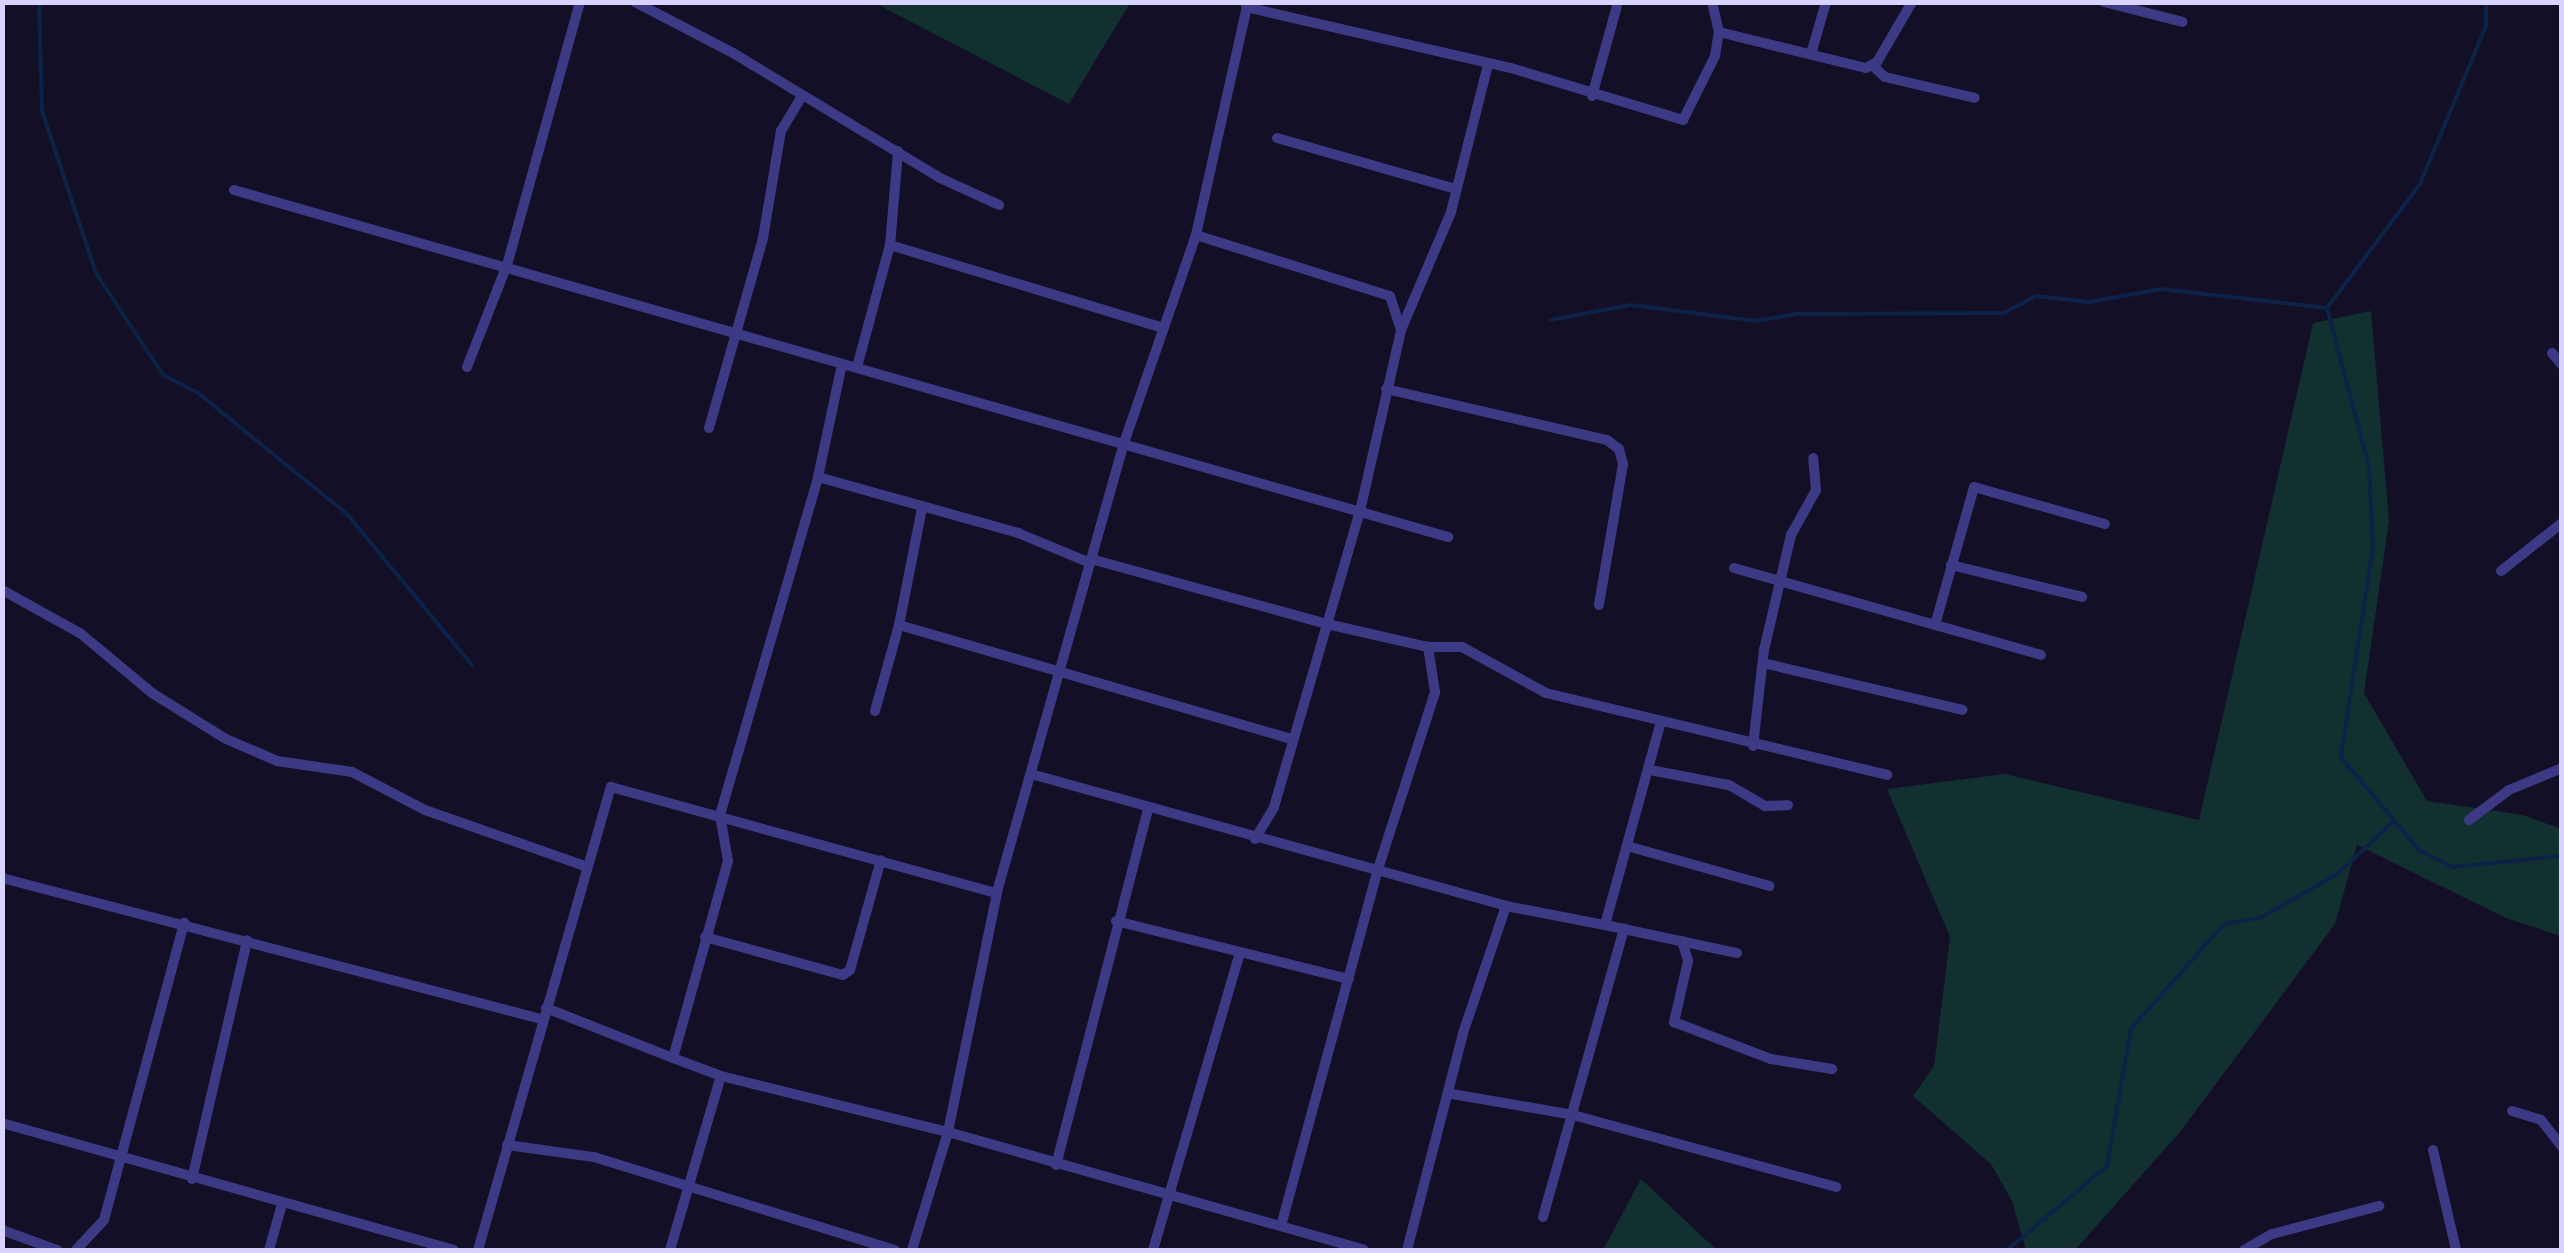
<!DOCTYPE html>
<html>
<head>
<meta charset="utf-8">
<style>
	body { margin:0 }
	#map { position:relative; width:2564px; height:1253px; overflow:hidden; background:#130f26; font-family:Roboto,sans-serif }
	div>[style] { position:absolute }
	.green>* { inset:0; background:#12302f }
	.stream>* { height:4px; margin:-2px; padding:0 2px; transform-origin:2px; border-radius:2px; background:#0c2248 }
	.street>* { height:10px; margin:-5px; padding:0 5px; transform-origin:5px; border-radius:5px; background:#3d3a85 }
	span { translate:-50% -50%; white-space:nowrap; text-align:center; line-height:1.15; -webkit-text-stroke:9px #130f26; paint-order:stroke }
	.frame { position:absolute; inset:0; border:5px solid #d9d4ff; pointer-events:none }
</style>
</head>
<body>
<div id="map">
	<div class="green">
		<i style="clip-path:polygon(875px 3px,1130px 3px,1069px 104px)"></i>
		<i style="clip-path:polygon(2371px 311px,2389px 521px,2364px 693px,2427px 801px,2523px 815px,2561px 829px,2561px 936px,2506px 918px,2357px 845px,2335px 924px,2180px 1132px,2075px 1250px,2026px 1250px,2012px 1201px,1991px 1164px,1913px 1096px,1934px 1066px,1950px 937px,1887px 789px,2005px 774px,2199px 820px,2313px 323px)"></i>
		<i style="clip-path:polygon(1641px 1179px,1708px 1242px,1717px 1250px,1603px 1250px)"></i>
	</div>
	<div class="stream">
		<i style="left:39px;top:2px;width:109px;rotate:88.4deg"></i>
		<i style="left:42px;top:111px;width:171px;rotate:71.6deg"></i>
		<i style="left:96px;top:273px;width:122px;rotate:56.7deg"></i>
		<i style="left:163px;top:375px;width:39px;rotate:27deg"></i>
		<i style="left:198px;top:393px;width:192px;rotate:39.1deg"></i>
		<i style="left:347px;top:514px;width:196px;rotate:50.4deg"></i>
		<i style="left:2486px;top:2px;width:24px;rotate:90deg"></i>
		<i style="left:2486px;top:26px;width:171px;rotate:112.7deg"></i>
		<i style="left:2420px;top:184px;width:155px;rotate:126.9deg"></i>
		<i style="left:2327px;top:308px;width:164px;rotate:75.2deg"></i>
		<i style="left:2369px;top:467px;width:80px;rotate:87.1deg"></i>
		<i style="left:2373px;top:547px;width:212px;rotate:98.7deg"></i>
		<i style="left:2341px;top:757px;width:121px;rotate:50deg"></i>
		<i style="left:2419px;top:850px;width:38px;rotate:27deg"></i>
		<i style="left:2453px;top:867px;width:110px;rotate:-5.8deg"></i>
		<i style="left:1550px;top:320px;width:82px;rotate:-10.5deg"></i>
		<i style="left:1631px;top:305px;width:126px;rotate:7.3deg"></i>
		<i style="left:1756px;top:321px;width:41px;rotate:-9.9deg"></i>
		<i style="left:1796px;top:314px;width:208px;rotate:-0.3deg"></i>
		<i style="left:2004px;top:313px;width:36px;rotate:-28deg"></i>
		<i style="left:2036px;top:296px;width:54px;rotate:6.3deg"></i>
		<i style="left:2090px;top:302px;width:72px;rotate:-10.4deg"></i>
		<i style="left:2161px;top:289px;width:167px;rotate:6.5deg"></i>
		<i style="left:2007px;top:1250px;width:131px;rotate:-40deg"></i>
		<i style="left:2107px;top:1166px;width:139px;rotate:-80.1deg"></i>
		<i style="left:2131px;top:1029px;width:140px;rotate:-48.5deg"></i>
		<i style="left:2224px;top:924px;width:39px;rotate:-10deg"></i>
		<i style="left:2262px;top:917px;width:85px;rotate:-29.6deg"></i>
		<i style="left:2336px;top:875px;width:76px;rotate:-42.9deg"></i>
	</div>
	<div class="street">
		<i style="left:635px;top:2px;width:110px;rotate:27.5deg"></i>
		<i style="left:733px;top:53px;width:242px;rotate:31.1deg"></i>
		<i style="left:940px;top:178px;width:65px;rotate:24.6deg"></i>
		<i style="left:1248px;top:2px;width:239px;rotate:102.6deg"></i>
		<i style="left:1196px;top:235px;width:220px;rotate:109.1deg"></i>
		<i style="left:1124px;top:443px;width:468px;rotate:105.8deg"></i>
		<i style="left:997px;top:893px;width:244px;rotate:101.6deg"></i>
		<i style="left:948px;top:1132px;width:432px;rotate:15.8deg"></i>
		<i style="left:1712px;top:2px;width:31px;rotate:77deg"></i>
		<i style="left:2104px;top:2px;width:81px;rotate:14.2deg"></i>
		<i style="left:1246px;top:7px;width:272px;rotate:13deg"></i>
		<i style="left:1511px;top:68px;width:180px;rotate:16.8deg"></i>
		<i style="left:1683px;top:120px;width:72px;rotate:-63.4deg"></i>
		<i style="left:1715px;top:56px;width:24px;rotate:-81deg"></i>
		<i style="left:1719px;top:32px;width:151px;rotate:13.8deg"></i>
		<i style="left:1866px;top:68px;width:13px;rotate:-29deg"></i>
		<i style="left:1877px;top:62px;width:69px;rotate:-59.7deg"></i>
		<i style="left:1811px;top:54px;width:54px;rotate:-73.9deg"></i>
		<i style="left:1873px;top:66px;width:16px;rotate:43deg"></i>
		<i style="left:1885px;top:77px;width:92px;rotate:13.1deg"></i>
		<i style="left:1592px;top:96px;width:93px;rotate:-74.5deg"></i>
		<i style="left:1277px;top:138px;width:186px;rotate:15.9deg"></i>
		<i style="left:234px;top:190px;width:1263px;rotate:15.95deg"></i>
		<i style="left:1196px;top:235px;width:203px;rotate:17.5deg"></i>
		<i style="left:1390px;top:296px;width:35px;rotate:72deg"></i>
		<i style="left:890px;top:245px;width:286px;rotate:16.9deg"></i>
		<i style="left:2552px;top:353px;width:16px;rotate:50deg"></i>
		<i style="left:467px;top:367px;width:110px;rotate:-68.6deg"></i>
		<i style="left:507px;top:265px;width:273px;rotate:-74.5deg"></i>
		<i style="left:857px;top:367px;width:126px;rotate:-74.9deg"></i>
		<i style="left:890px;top:245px;width:94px;rotate:-85.1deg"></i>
		<i style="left:1386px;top:389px;width:227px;rotate:13deg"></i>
		<i style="left:1607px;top:440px;width:15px;rotate:37deg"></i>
		<i style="left:1619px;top:449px;width:16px;rotate:75deg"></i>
		<i style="left:1623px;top:464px;width:143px;rotate:99.7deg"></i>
		<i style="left:709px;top:428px;width:198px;rotate:-74.1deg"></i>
		<i style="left:763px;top:238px;width:109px;rotate:-80.5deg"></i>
		<i style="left:781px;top:131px;width:41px;rotate:-59deg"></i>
		<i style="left:818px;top:477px;width:208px;rotate:15.6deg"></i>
		<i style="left:1018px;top:533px;width:78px;rotate:22.6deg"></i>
		<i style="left:922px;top:508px;width:119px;rotate:101.1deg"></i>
		<i style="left:899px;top:625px;width:408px;rotate:16.2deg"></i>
		<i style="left:1091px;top:559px;width:245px;rotate:15.4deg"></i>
		<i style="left:1327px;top:624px;width:104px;rotate:12.8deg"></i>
		<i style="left:1428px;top:647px;width:34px"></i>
		<i style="left:1462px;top:647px;width:96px;rotate:28.7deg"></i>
		<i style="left:1546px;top:693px;width:351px;rotate:13.5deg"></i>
		<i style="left:1951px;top:565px;width:135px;rotate:13.7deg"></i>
		<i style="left:1734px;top:568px;width:319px;rotate:15.8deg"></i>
		<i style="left:2501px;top:571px;width:78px;rotate:-38.2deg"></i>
		<i style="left:2px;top:590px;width:89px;rotate:28.9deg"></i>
		<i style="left:80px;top:633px;width:94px;rotate:39.8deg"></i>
		<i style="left:152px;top:693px;width:87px;rotate:31.9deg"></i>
		<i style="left:226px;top:739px;width:56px;rotate:23.3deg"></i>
		<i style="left:277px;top:761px;width:76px;rotate:8.3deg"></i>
		<i style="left:352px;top:772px;width:82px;rotate:27.5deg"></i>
		<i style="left:425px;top:810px;width:170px;rotate:19.3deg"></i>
		<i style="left:1935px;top:625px;width:143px;rotate:-74.2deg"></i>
		<i style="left:1974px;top:487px;width:136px;rotate:15.8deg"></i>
		<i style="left:1763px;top:663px;width:205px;rotate:13.2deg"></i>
		<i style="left:875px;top:711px;width:89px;rotate:-74.4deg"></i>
		<i style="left:1660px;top:725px;width:207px;rotate:105.4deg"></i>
		<i style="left:1605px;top:925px;width:135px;rotate:12deg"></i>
		<i style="left:1753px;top:746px;width:97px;rotate:-83.5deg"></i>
		<i style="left:1764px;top:650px;width:118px;rotate:-76.8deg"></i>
		<i style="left:1791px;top:535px;width:51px;rotate:-60.9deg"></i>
		<i style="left:1816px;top:490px;width:32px;rotate:-95deg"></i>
		<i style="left:1650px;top:770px;width:80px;rotate:10.8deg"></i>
		<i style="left:1729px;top:785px;width:42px;rotate:30.3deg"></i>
		<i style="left:1765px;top:806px;width:23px;rotate:-2deg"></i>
		<i style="left:1031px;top:774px;width:493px;rotate:15.5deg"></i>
		<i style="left:1506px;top:906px;width:101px;rotate:10.9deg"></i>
		<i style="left:2469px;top:820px;width:50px;rotate:-36.9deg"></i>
		<i style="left:2509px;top:790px;width:57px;rotate:-22.5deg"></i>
		<i style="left:1255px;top:839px;width:37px;rotate:-59deg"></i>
		<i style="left:1274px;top:807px;width:308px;rotate:-73.8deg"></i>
		<i style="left:1360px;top:511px;width:186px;rotate:-77.2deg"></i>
		<i style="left:1401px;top:330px;width:128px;rotate:-67deg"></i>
		<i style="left:1451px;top:212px;width:152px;rotate:-75.9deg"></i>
		<i style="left:1627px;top:846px;width:148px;rotate:15.7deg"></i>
		<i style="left:2px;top:878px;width:557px;rotate:14.66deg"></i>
		<i style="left:1116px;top:921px;width:240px;rotate:14deg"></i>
		<i style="left:705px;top:937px;width:143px;rotate:15.4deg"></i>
		<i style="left:843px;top:975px;width:9px;rotate:-36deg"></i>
		<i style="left:850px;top:970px;width:114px;rotate:-74.3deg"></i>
		<i style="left:1682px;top:941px;width:21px;rotate:73deg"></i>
		<i style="left:1688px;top:961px;width:63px;rotate:102.9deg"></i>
		<i style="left:1674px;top:1022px;width:104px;rotate:20.9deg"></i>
		<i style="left:1771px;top:1059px;width:62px;rotate:9.3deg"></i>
		<i style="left:546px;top:1008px;width:136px;rotate:21.5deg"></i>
		<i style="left:721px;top:1076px;width:234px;rotate:13.9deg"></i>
		<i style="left:948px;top:1132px;width:123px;rotate:107deg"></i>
		<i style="left:1452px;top:1094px;width:123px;rotate:9.8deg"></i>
		<i style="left:1573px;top:1115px;width:273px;rotate:15.3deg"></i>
		<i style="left:2512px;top:1111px;width:30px;rotate:17deg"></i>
		<i style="left:2541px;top:1120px;width:34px;rotate:52deg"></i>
		<i style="left:2px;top:1123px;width:469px;rotate:15.7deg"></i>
		<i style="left:507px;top:1145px;width:88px;rotate:7.9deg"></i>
		<i style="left:594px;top:1157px;width:315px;rotate:17.2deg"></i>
		<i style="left:2433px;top:1150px;width:103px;rotate:77deg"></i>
		<i style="left:1056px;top:1165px;width:367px;rotate:-75.5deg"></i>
		<i style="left:192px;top:1179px;width:245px;rotate:-77deg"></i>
		<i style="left:1543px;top:1217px;width:300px;rotate:-74.3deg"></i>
		<i style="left:1281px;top:1226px;width:367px;rotate:-74.8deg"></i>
		<i style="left:1377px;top:872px;width:189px;rotate:-72.1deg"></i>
		<i style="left:1435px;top:692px;width:46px;rotate:-98.8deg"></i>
		<i style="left:2px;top:1230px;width:59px;rotate:20deg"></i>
		<i style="left:76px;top:1250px;width:41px;rotate:-47deg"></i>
		<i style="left:104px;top:1220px;width:308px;rotate:-74.9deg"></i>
		<i style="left:269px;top:1250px;width:48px;rotate:-74.2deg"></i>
		<i style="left:478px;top:1250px;width:482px;rotate:-74deg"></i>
		<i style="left:611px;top:787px;width:400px;rotate:15.4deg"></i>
		<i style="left:670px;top:1250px;width:181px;rotate:-73.7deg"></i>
		<i style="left:721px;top:1076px;width:51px;rotate:-159.4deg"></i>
		<i style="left:673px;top:1058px;width:205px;rotate:-74.4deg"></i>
		<i style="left:728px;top:861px;width:47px;rotate:-99.9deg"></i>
		<i style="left:720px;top:815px;width:352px;rotate:-73.8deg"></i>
		<i style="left:818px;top:477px;width:116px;rotate:-78deg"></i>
		<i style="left:1153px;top:1250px;width:309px;rotate:-73.7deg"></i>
		<i style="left:1407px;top:1250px;width:224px;rotate:-75.5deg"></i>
		<i style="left:1463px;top:1033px;width:134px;rotate:-71.3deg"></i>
		<i style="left:2244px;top:1250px;width:32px;rotate:-30deg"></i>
		<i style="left:2272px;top:1234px;width:111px;rotate:-14.7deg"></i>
	</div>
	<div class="frame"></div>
</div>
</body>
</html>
